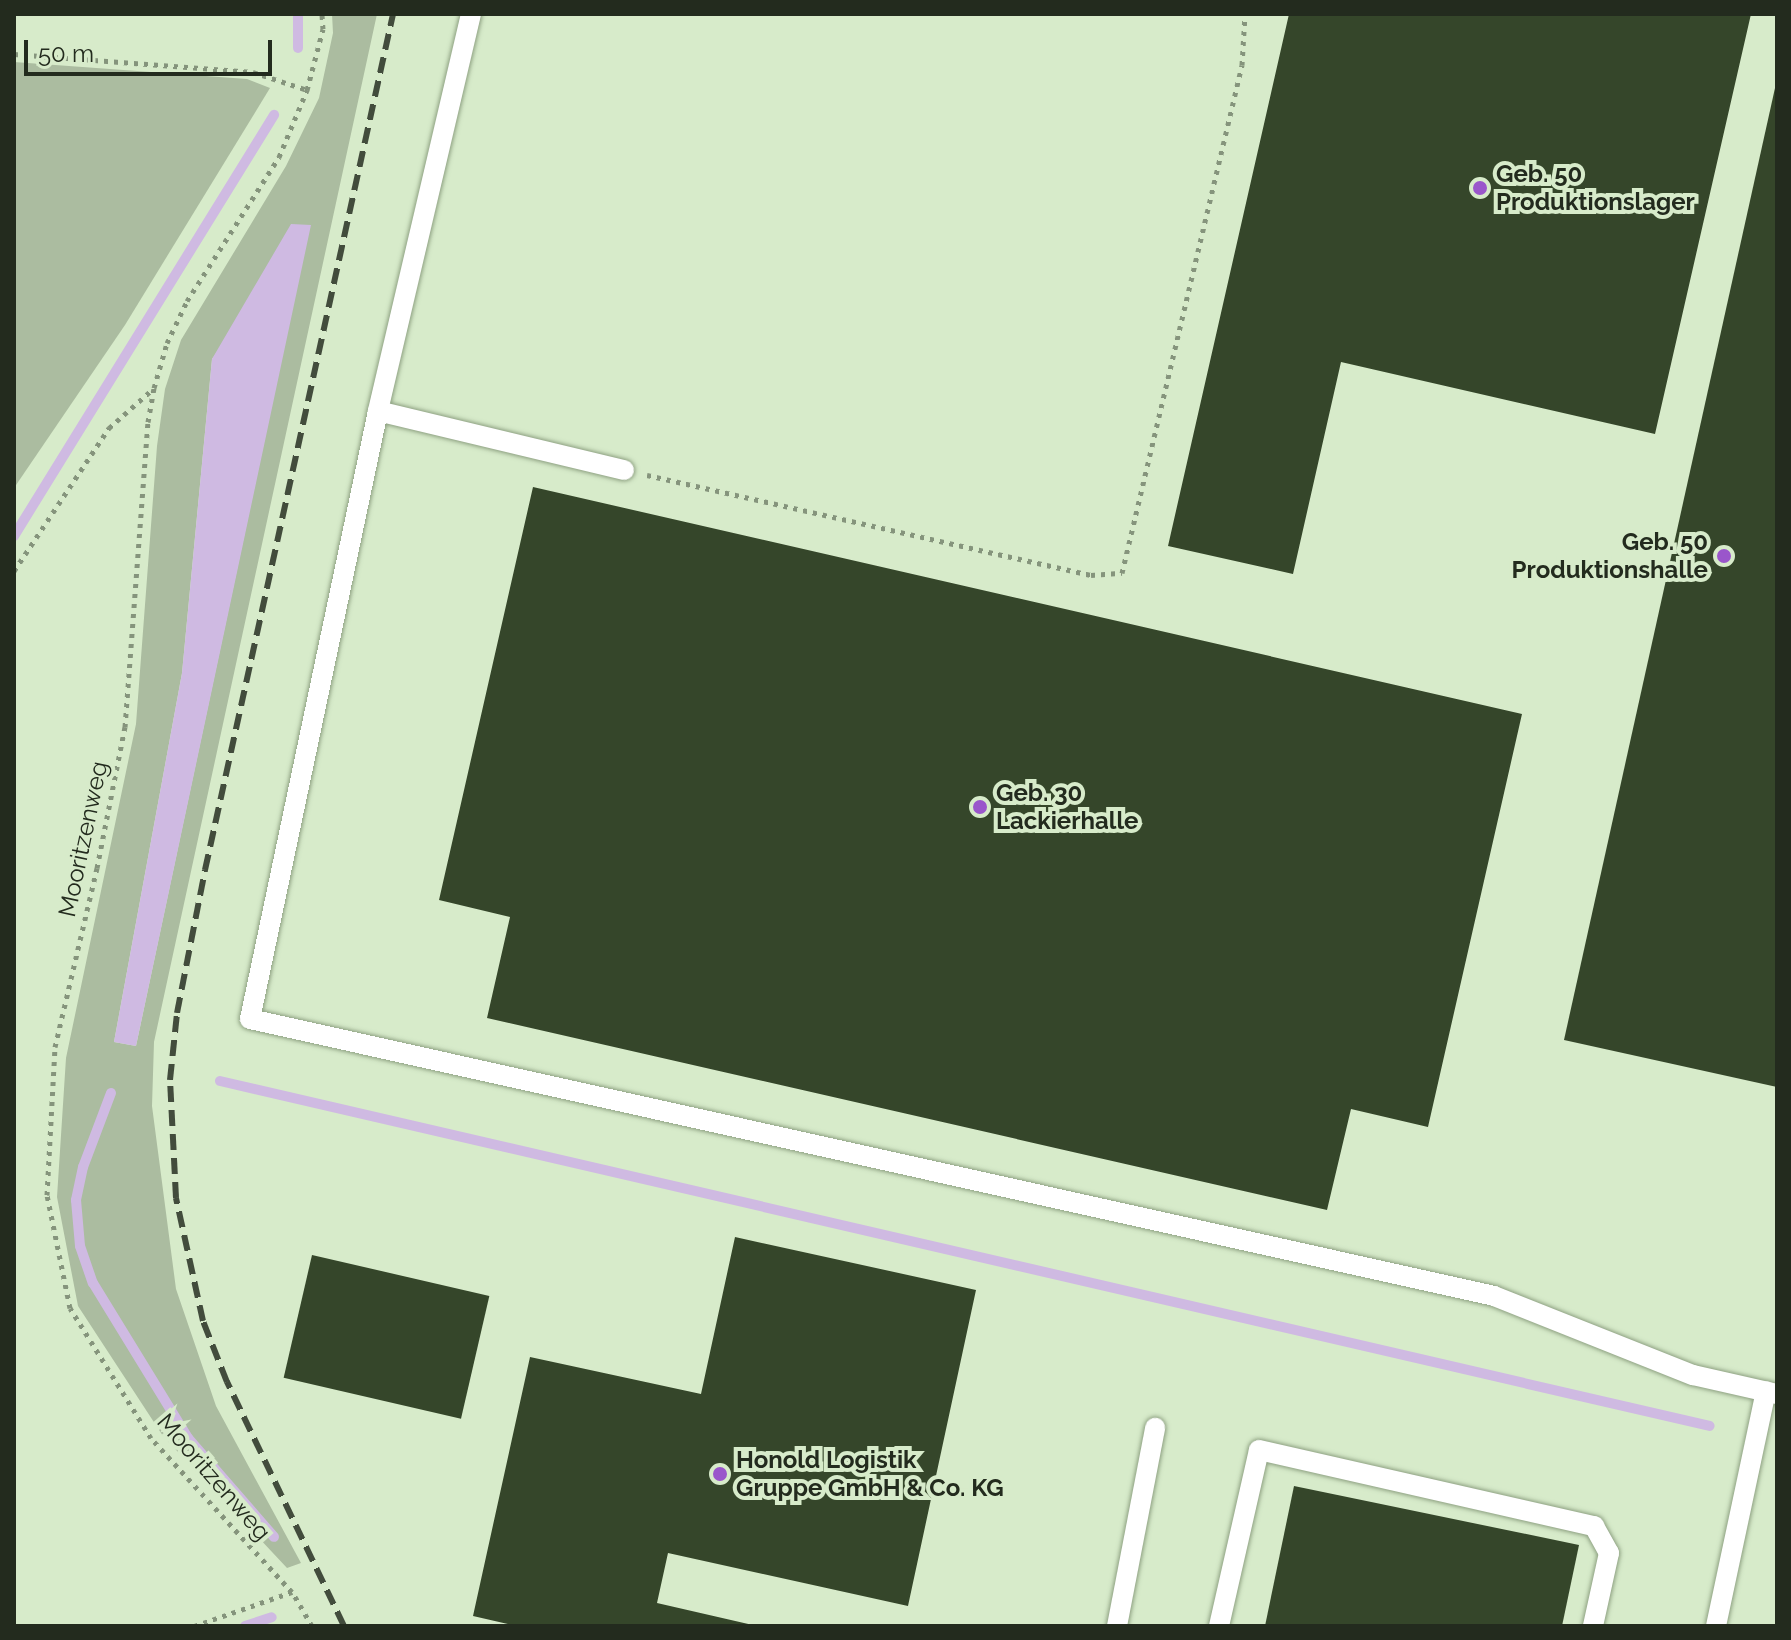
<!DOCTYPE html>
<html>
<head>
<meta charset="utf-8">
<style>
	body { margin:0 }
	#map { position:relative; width:1791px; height:1640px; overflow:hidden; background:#d7ebca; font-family:Raleway,sans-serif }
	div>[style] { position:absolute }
	.green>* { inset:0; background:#abbca0 }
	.water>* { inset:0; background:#cfbae2 }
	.stream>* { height:10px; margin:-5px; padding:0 5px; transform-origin:5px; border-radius:5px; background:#cfbae2 }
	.building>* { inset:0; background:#35462a; transform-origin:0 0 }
	.path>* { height:5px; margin-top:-2.5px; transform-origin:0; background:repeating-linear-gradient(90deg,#85947c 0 4px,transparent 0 10px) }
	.roads { filter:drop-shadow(0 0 2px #8ea182) drop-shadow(0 0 2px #8ea182) }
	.lane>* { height:20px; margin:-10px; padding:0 10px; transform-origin:10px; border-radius:10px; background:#fff }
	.rail>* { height:6px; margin-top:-3px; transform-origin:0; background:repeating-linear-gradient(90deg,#424c3c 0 16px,transparent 0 24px) }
	.dots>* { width:22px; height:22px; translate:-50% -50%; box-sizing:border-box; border:4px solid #d7ebca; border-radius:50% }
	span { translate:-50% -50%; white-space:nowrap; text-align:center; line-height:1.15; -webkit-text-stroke:8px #d7ebca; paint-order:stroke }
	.poi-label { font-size:24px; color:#232b1e; font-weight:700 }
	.left { translate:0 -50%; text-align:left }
	.right { translate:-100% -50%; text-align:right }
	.street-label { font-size:24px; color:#232b1e }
	.frame { position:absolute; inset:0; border:16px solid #232b1e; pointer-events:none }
	.scale { position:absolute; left:24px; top:40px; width:248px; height:36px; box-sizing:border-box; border:4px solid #232b1e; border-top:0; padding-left:10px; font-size:24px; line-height:28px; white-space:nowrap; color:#232b1e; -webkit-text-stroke:6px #d7ebca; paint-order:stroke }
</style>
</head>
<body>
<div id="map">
	<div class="green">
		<i style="clip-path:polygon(evenodd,332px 14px,377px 14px,154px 1042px,152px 1106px,176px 1289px,216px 1406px,301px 1563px,287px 1568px,163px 1436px,78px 1306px,57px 1197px,66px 1058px,136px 724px,157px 446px,165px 389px,181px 340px,286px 166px,319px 98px,333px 33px,332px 14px,310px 225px,136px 1046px,114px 1042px,182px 673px,212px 359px,310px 225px)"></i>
		<i style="clip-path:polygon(14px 62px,247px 79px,270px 88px,125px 325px,14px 488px)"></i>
	</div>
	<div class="water">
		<i style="clip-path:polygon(291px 224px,311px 225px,136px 1046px,114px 1042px,182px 673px,212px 359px)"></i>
	</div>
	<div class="stream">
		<i style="left:298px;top:48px;width:34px;rotate:-90deg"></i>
		<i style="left:14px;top:536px;width:495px;rotate:-58.3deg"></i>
		<i style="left:220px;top:1081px;width:1529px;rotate:13.04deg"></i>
		<i style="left:111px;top:1093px;width:79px;rotate:110.7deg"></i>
		<i style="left:83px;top:1167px;width:34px;rotate:102deg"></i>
		<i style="left:76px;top:1200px;width:46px;rotate:85deg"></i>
		<i style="left:80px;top:1246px;width:39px;rotate:71deg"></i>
		<i style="left:93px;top:1283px;width:182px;rotate:58.5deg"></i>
		<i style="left:188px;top:1438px;width:131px;rotate:49deg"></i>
		<i style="left:245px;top:1626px;width:28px;rotate:-18deg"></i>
	</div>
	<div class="building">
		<i style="clip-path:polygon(1289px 14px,1751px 14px,1655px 434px,1341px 362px,1293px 574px,1168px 546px)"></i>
		<i style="clip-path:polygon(1777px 79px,1777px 1087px,1564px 1040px)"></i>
		<i style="clip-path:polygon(533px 487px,1522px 714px,1428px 1127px,1351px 1109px,1327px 1210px,487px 1018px,510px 917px,439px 900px)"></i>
		<i style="clip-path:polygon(735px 1237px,976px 1290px,908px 1606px,668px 1553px,657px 1603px,757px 1626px,517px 1626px,473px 1616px,530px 1357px,701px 1394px)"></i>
		<i style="left:312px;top:1255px;width:182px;height:126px;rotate:13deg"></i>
		<i style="clip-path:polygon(1294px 1486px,1579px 1545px,1562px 1626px,1265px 1626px)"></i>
	</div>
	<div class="path">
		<i style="left:14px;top:54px;width:240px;rotate:4.3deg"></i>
		<i style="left:253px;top:72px;width:57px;rotate:18.4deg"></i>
		<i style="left:647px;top:475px;width:455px;rotate:12.7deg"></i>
		<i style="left:1091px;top:575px;width:31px;rotate:-4deg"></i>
		<i style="left:1122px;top:573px;width:522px;rotate:-76.71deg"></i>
		<i style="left:1242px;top:65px;width:51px;rotate:-86.6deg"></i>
		<i style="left:14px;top:571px;width:172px;rotate:-56.4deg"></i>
		<i style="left:109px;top:428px;width:60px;rotate:-41.6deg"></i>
		<i style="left:194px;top:1626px;width:104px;rotate:-19.1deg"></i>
		<i style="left:312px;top:1626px;width:39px;rotate:-120deg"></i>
		<i style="left:292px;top:1592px;width:209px;rotate:-132.5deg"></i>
		<i style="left:151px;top:1438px;width:153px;rotate:-121.9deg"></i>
		<i style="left:70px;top:1308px;width:115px;rotate:-101.5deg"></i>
		<i style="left:47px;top:1195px;width:148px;rotate:-86.9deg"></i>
		<i style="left:55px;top:1047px;width:184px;rotate:-76.8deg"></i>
		<i style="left:97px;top:868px;width:144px;rotate:-78.8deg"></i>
		<i style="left:125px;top:727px;width:306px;rotate:-85.7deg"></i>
		<i style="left:148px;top:422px;width:35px;rotate:-80deg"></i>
		<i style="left:154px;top:388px;width:47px;rotate:-73.9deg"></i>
		<i style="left:167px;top:343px;width:47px;rotate:-64.5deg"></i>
		<i style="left:187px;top:301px;width:171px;rotate:-57.4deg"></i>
		<i style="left:279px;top:157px;width:73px;rotate:-67.3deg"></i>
		<i style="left:307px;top:90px;width:63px;rotate:-75.3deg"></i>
		<i style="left:323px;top:29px;width:15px;rotate:-94deg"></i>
	</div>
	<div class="roads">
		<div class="lane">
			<i style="left:471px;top:14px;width:408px;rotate:103.2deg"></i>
			<i style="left:378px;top:411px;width:621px;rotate:101.89deg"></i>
			<i style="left:250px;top:1019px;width:1274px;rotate:12.55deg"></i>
			<i style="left:1494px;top:1296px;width:214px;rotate:21.7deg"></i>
			<i style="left:1693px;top:1375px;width:86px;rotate:12.7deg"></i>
			<i style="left:378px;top:411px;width:253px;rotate:13.5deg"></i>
			<i style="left:1117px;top:1626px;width:202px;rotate:-79.1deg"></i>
			<i style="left:1219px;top:1626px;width:180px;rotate:-77.2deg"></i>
			<i style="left:1259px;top:1450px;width:344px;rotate:12.8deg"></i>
			<i style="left:1594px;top:1526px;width:31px;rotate:61deg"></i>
			<i style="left:1609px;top:1553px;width:75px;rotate:102.4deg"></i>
			<i style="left:1716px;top:1626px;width:240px;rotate:-78deg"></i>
		</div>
	</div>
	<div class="rail">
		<i style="left:344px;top:1626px;width:271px;rotate:-115.6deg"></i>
		<i style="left:227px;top:1382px;width:66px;rotate:-111.5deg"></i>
		<i style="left:203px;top:1321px;width:126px;rotate:-102.4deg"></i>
		<i style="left:176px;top:1198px;width:118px;rotate:-92.9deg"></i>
		<i style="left:170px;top:1080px;width:67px;rotate:-84deg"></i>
		<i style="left:177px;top:1013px;width:146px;rotate:-78.9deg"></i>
		<i style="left:205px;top:870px;width:876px;rotate:-77.61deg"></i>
	</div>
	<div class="dots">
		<i style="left:1480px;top:188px;background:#9a56cb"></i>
		<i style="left:1724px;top:556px;background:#9a56cb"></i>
		<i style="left:980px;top:807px;background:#9a56cb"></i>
		<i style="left:720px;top:1474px;background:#9a56cb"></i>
	</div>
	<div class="poi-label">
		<span class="left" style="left:1496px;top:188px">Geb. 50<br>Produktionslager</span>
		<span class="right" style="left:1708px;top:556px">Geb. 50<br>Produktionshalle</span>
		<span class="left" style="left:996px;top:807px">Geb. 30<br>Lackierhalle</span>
		<span class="left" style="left:736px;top:1474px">Honold Logistik<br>Gruppe GmbH &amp; Co. KG</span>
	</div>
	<div class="street-label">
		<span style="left:83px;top:839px;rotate:-78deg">Mooritzenweg</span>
		<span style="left:214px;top:1477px;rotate:49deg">Mooritzenweg</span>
	</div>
	<div class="frame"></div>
	<div class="scale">50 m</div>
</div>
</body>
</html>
